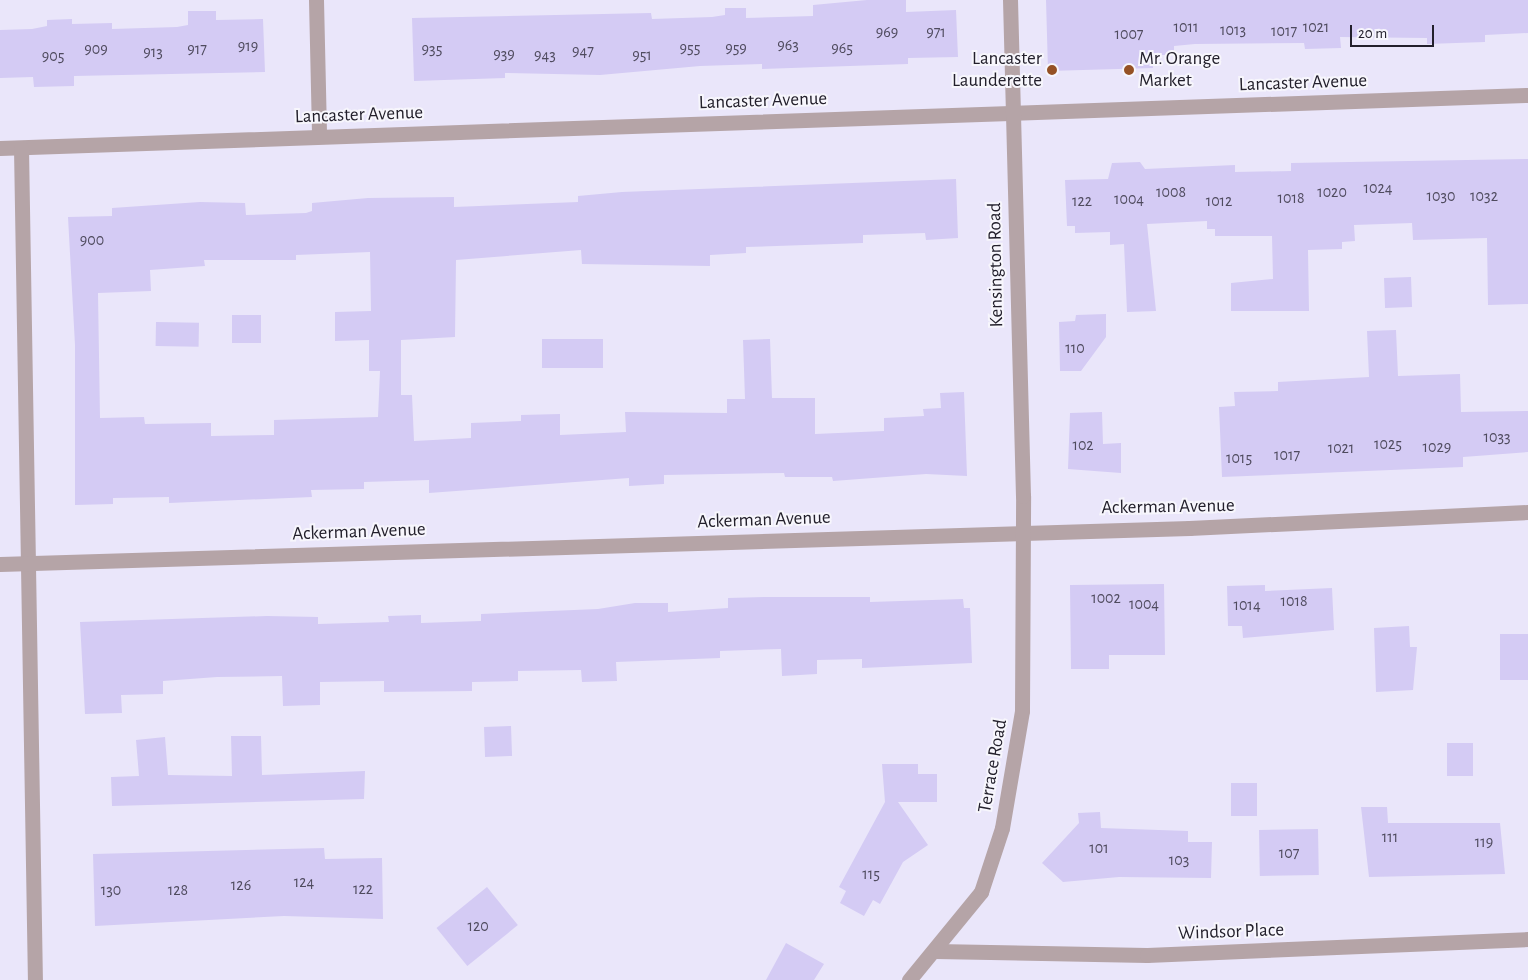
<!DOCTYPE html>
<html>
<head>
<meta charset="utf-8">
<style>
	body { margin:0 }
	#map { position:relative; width:1528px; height:980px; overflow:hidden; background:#eae6fa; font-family:"Alegreya Sans",sans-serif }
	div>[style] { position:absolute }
	.building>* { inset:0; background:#d4cbf4; transform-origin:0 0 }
	.minor>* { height:15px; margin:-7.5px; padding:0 7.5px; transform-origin:7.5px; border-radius:7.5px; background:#b5a4a7 }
	.dots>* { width:14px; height:14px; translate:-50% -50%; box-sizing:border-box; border:2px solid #f7f6fc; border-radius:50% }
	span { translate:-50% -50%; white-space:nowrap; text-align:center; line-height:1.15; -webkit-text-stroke:4px #f7f6fc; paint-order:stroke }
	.number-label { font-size:16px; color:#4f4b5e }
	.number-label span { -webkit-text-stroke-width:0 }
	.poi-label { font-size:19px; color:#23202c }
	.right { translate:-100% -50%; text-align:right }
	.left { translate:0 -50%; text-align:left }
	.street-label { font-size:19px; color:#23202c }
	.scale { position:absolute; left:1350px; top:25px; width:84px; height:22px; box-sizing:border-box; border:2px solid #23202c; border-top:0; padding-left:6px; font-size:15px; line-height:18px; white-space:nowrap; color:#23202c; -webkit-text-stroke:4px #f7f6fc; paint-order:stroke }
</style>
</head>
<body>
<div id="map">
	<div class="building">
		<i style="clip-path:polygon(867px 0,906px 0,906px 12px,956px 10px,958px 57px,908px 58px,908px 64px,762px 69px,762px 64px,700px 66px,600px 75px,505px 73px,505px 78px,414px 81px,412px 18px,651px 13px,652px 19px,712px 17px,725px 15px,725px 8px,746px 8px,746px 18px,813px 16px,813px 5px)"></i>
		<i style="clip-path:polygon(1046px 0,1528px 0,1528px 33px,1485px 35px,1485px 42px,1427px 44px,1427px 38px,1340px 37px,1341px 48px,1305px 49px,1304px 43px,1195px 44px,1174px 46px,1174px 55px,1152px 55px,1153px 68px,1048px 71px)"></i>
		<i style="clip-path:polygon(188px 11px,216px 11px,216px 20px,263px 19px,265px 72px,74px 76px,74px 86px,34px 87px,33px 77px,0 78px,0 30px,32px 29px,47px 26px,47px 20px,72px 19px,72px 24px,112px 23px,112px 29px,177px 27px,188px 25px)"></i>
		<i style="clip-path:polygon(1528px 159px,1528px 304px,1488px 305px,1487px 238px,1413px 240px,1412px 223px,1354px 225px,1355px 241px,1342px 242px,1342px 249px,1308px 250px,1309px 311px,1231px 311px,1231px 283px,1273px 279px,1272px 236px,1215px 236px,1215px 229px,1207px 229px,1207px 221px,1147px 224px,1156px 311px,1127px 312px,1124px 244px,1110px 245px,1110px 232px,1075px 233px,1075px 226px,1067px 226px,1065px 180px,1108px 179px,1112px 163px,1140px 162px,1145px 169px,1235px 165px,1235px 172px,1291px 171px,1291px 163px)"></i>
		<i style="clip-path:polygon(evenodd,956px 179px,958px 238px,926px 240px,925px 233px,863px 235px,863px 243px,746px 247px,746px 253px,710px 255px,710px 266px,582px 264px,581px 250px,456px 260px,455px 337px,401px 340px,401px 395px,412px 395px,414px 441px,471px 438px,471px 423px,521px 421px,521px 415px,560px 414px,560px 435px,626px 432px,625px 412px,727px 413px,727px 399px,745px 399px,743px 340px,770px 339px,772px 398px,815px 398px,815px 434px,884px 431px,884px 418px,924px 416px,923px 409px,941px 408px,940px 393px,964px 392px,967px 476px,926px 474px,833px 481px,832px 477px,785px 477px,784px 473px,664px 475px,664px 484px,629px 486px,629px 478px,429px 493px,429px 480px,364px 482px,364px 489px,311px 490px,312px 497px,169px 503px,169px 497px,113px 498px,113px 504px,75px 505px,75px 345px,68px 217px,112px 216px,112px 208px,200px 202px,245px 203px,246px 215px,306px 213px,312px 211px,312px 203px,368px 198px,454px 197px,454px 207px,578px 202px,578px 196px,622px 192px,956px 179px,370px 252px,371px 311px,335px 312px,335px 341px,369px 340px,369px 371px,380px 371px,378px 417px,274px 420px,274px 435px,211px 436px,211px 423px,145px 424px,144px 417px,100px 418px,98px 293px,151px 291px,150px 270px,205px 266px,204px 260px,296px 260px,296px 255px,370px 252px)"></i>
		<i style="left:1411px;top:277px;width:30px;height:27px;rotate:88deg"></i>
		<i style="clip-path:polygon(1106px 314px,1106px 337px,1081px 371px,1060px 371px,1059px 322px,1075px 321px,1076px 315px)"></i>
		<i style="left:232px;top:315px;width:29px;height:28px"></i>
		<i style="left:156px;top:322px;width:43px;height:24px;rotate:1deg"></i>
		<i style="clip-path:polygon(1396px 330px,1398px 376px,1460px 374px,1461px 412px,1528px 411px,1528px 452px,1463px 457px,1463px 467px,1222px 477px,1219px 407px,1235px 406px,1234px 392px,1278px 391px,1278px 382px,1369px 377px,1367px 331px)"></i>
		<i style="left:542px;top:339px;width:61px;height:29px"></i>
		<i style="clip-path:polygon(1102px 412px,1103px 444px,1121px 443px,1121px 473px,1068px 469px,1070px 413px)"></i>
		<i style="clip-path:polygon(1164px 584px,1165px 655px,1109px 655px,1109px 669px,1071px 669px,1070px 585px)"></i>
		<i style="clip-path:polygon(1265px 585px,1265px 591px,1332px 588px,1334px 630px,1243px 638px,1242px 626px,1228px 626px,1227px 586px)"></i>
		<i style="clip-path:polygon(764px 597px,870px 597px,870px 602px,963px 599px,964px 608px,970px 608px,972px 663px,862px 668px,862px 659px,817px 660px,817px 674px,782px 676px,781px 649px,720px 651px,720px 658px,616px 662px,617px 681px,582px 682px,581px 670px,518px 671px,518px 681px,472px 682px,472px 691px,384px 692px,384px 681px,320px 682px,320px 705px,283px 706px,282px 676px,217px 677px,163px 681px,163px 694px,121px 695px,122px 713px,85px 714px,80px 622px,267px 616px,318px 617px,318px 624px,389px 622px,388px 616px,421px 615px,421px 623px,481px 621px,481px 614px,598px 609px,635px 603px,668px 603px,668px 612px,728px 608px,728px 598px)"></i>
		<i style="clip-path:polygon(1409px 626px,1410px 647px,1417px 647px,1413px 690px,1376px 692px,1374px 628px)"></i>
		<i style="left:1528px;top:634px;width:46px;height:28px;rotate:90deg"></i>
		<i style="left:511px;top:726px;width:30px;height:27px;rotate:88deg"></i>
		<i style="clip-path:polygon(231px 736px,261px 736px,262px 775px,365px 771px,364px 799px,112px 806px,111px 777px,139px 776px,136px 740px,165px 737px,168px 775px,232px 776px)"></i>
		<i style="left:1447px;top:743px;width:26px;height:33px"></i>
		<i style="clip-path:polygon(882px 764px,918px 764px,918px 774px,937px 774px,937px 802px,898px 802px,928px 845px,903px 862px,880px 904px,873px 900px,864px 916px,840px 903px,846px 891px,839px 887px,885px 802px)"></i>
		<i style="left:1231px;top:783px;width:26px;height:33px"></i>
		<i style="clip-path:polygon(1361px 807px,1387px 807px,1388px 823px,1500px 823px,1505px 874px,1369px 877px)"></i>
		<i style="clip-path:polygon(1100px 812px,1101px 828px,1188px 831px,1188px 842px,1212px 842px,1211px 878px,1119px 877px,1063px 882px,1042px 863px,1079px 823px,1078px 813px)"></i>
		<i style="left:1318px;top:829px;width:46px;height:59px;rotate:89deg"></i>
		<i style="clip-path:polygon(324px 848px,325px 859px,382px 858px,383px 919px,284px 916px,95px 926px,93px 854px)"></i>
		<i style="left:487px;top:887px;width:49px;height:65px;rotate:51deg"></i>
		<i style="clip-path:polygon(786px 943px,824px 964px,814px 980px,766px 980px)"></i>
	</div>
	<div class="minor">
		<i style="left:316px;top:0;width:136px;rotate:88.7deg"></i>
		<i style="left:0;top:148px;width:1529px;rotate:-1.99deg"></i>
		<i style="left:21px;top:148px;width:832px;rotate:89.04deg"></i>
		<i style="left:0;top:564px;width:1190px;rotate:-1.73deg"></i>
		<i style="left:1189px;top:528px;width:339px;rotate:-2.7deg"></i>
		<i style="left:935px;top:951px;width:212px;rotate:1.1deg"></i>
		<i style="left:1147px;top:955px;width:381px;rotate:-2.4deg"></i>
		<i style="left:909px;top:980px;width:114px;rotate:-50.7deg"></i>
		<i style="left:981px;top:892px;width:67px;rotate:-71.8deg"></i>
		<i style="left:1002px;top:828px;width:119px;rotate:-80.3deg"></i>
		<i style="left:1022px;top:711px;width:215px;rotate:-89.7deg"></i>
		<i style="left:1023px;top:496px;width:496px;rotate:-91.5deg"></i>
	</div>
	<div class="dots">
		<i style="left:1052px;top:70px;background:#955125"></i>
		<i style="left:1129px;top:70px;background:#955125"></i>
	</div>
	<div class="number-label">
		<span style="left:1186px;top:27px">1011</span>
		<span style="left:1316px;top:27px">1021</span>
		<span style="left:1233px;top:30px">1013</span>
		<span style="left:1284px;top:31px">1017</span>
		<span style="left:887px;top:32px">969</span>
		<span style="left:936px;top:32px">971</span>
		<span style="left:1129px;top:34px">1007</span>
		<span style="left:788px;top:45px">963</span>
		<span style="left:248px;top:46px">919</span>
		<span style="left:690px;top:48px">955</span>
		<span style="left:736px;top:48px">959</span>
		<span style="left:842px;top:48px">965</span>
		<span style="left:96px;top:49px">909</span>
		<span style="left:197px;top:49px">917</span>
		<span style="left:432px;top:49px">935</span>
		<span style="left:583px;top:51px">947</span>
		<span style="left:153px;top:52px">913</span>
		<span style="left:504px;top:54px">939</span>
		<span style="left:545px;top:55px">943</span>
		<span style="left:642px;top:55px">951</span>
		<span style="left:53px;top:56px">905</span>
		<span style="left:1378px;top:188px">1024</span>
		<span style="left:1171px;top:192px">1008</span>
		<span style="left:1332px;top:192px">1020</span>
		<span style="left:1441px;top:196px">1030</span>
		<span style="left:1484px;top:196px">1032</span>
		<span style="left:1291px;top:198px">1018</span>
		<span style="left:1129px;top:199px">1004</span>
		<span style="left:1082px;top:201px">122</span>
		<span style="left:1219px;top:201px">1012</span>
		<span style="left:92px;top:240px">900</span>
		<span style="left:1075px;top:348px">110</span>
		<span style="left:1497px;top:437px">1033</span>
		<span style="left:1388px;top:444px">1025</span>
		<span style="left:1083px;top:445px">102</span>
		<span style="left:1437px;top:447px">1029</span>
		<span style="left:1341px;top:448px">1021</span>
		<span style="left:1287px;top:455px">1017</span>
		<span style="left:1239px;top:458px">1015</span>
		<span style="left:1106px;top:598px">1002</span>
		<span style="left:1294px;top:601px">1018</span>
		<span style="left:1144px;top:604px">1004</span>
		<span style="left:1247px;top:605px">1014</span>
		<span style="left:1390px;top:837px">111</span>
		<span style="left:1484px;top:842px">119</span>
		<span style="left:1099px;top:848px">101</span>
		<span style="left:1289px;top:853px">107</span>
		<span style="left:1179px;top:860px">103</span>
		<span style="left:871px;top:874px">115</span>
		<span style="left:304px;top:882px">124</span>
		<span style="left:241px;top:885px">126</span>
		<span style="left:363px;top:889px">122</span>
		<span style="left:111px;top:890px">130</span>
		<span style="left:178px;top:890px">128</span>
		<span style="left:478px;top:926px">120</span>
	</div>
	<div class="poi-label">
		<span class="right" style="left:1042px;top:70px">Lancaster<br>Launderette</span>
		<span class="left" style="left:1139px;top:70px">Mr. Orange<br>Market</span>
	</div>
	<div class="street-label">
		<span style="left:1303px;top:83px;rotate:-2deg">Lancaster Avenue</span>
		<span style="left:763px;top:101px;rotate:-2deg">Lancaster Avenue</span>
		<span style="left:359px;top:115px;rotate:-2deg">Lancaster Avenue</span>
		<span style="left:996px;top:265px;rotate:-91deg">Kensington Road</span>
		<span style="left:1168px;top:507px;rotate:-1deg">Ackerman Avenue</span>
		<span style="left:764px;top:520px;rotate:-2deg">Ackerman Avenue</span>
		<span style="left:359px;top:532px;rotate:-2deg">Ackerman Avenue</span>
		<span style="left:993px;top:766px;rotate:-80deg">Terrace Road</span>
		<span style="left:1231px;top:932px;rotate:-2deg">Windsor Place</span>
	</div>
	<div class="scale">20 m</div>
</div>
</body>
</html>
